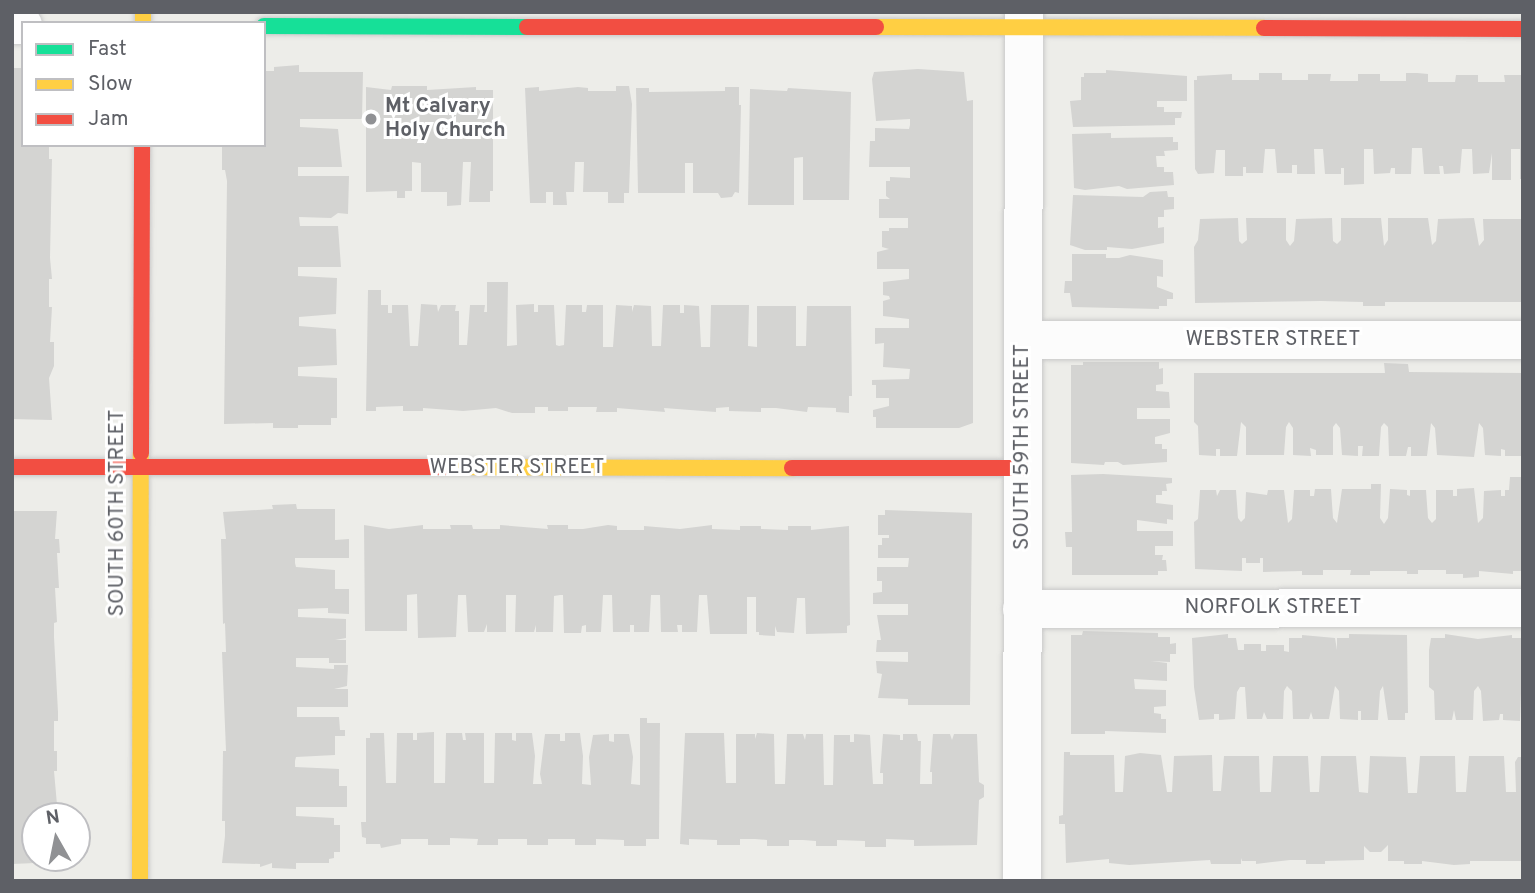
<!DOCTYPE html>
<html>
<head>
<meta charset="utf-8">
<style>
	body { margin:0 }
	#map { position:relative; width:1535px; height:893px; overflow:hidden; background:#edede9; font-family:Overpass,sans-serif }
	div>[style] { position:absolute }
	.building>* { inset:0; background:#d4d4d2 }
	.roads { filter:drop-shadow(0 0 2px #c9c9c9) drop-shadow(0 0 2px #c9c9c9) }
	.street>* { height:38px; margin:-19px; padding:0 19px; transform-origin:19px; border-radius:19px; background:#fcfcfc }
	.fast>* { height:16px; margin:-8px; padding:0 8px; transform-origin:8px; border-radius:8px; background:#16e098 }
	.slow>* { height:16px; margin:-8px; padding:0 8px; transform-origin:8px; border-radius:8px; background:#ffcf43 }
	.jam>* { height:16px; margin:-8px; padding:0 8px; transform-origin:8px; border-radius:8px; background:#f24e42 }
	.dots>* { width:19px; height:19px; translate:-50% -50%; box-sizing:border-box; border:4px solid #fff; border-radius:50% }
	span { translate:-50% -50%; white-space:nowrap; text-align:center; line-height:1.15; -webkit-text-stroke:6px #fff; paint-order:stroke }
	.poi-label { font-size:21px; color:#5e6066; font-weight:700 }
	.left { translate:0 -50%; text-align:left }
	.street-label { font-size:21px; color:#5e6066 }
	.frame { position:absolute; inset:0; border:14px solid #5e6066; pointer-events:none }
	.legend { position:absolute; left:21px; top:21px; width:245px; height:126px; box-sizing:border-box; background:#fff; border:2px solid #bfbfc2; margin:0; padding:9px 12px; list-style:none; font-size:21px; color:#5e6066 }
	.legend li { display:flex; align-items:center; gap:14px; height:35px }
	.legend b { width:35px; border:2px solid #bfbfc2 }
	.north { position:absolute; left:21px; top:802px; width:70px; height:70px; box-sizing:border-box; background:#fff; border:2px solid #bfbfc2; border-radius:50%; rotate:351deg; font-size:19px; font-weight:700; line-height:28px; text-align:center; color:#5e6066 }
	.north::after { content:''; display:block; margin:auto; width:24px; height:32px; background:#909194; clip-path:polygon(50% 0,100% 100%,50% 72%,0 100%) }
</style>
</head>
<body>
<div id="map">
	<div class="building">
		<i style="clip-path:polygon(299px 65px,299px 72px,363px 72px,362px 119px,300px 119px,300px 127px,338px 129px,342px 167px,298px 167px,298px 176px,349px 176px,348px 214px,338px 213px,331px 218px,299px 217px,300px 226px,338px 226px,341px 267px,298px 267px,298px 276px,337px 278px,336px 314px,299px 317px,299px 326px,336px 329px,337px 365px,298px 367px,298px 376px,337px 378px,337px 418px,331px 418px,331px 425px,298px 425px,298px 428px,273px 428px,273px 423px,224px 424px,227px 181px,225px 170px,222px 170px,222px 146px,264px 145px,264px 71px,274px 71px,274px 67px)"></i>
		<i style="clip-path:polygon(12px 68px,23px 68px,23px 145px,49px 145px,49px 159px,52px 159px,50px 258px,52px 279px,49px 279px,49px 307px,52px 307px,50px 342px,54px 342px,54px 366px,49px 378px,52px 420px,12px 419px)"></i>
		<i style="clip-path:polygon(918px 69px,964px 72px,967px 101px,973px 100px,973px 423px,959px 428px,876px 428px,876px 417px,873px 417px,873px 410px,889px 406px,889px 398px,876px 398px,876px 385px,872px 385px,872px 380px,909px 379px,910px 369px,883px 367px,884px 343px,875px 344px,875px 328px,909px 328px,909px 319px,883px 316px,883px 301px,890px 299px,889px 296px,883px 295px,883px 282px,909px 279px,909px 269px,877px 269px,877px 252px,889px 249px,882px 247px,882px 231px,889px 231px,889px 228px,908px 228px,908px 218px,879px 218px,879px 199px,890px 199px,886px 196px,886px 181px,890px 181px,890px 177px,910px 178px,910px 167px,869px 167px,870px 141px,875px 141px,875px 128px,909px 129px,910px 125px,910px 119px,876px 121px,872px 79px,874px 72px)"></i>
		<i style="clip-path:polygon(1106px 70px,1187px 76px,1187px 101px,1157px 101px,1157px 107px,1164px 107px,1164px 112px,1182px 112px,1181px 118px,1175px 118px,1175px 125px,1073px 127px,1070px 101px,1081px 100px,1081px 77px,1084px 77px,1084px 73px,1106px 73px)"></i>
		<i style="clip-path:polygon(1259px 73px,1282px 73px,1282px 80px,1308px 80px,1308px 74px,1331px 74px,1330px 81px,1358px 81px,1358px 74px,1380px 74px,1380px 81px,1406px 81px,1406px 73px,1417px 73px,1428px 74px,1428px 82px,1455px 82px,1456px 75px,1478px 75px,1478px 82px,1505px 82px,1504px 75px,1523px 75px,1523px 179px,1520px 179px,1520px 149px,1511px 149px,1511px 180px,1492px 180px,1492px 153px,1489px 173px,1473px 174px,1472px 149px,1462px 149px,1460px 173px,1444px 174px,1443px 166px,1439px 166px,1440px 174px,1424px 174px,1422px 148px,1412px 148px,1411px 174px,1395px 174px,1395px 168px,1391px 168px,1390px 173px,1374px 174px,1373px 149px,1364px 149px,1364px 184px,1344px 185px,1344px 168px,1341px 168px,1341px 174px,1325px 174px,1323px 149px,1314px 149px,1315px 174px,1297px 174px,1297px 165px,1292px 165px,1292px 173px,1277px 173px,1275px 149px,1265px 149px,1263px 173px,1246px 173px,1246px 167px,1243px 167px,1243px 176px,1225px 176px,1225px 150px,1216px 150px,1214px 173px,1198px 174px,1195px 169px,1194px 80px,1197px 80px,1197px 76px,1232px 74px,1232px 80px,1259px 80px)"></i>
		<i style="clip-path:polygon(392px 86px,427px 86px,427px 90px,476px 87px,476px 90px,493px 90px,493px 191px,490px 191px,490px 202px,469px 202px,471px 162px,463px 162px,461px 205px,447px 206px,447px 192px,421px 192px,421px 163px,412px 162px,412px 191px,405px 191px,405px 198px,397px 198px,397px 191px,366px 192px,366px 87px,391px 90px)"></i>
		<i style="clip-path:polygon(616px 86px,629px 86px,632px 104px,629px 193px,624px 193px,624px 203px,608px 203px,608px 192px,583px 192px,584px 162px,575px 162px,574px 192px,566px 192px,567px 205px,553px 205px,553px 192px,546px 192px,546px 203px,530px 203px,525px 88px,539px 87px,539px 91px,578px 87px,588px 88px,588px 91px,616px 91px)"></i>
		<i style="clip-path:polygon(725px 87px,739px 87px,739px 105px,741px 105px,739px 193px,735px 192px,732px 197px,721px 198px,718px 193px,693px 193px,693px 163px,685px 163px,685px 193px,638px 193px,636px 88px,649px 88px,649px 92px,725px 91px)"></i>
		<i style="clip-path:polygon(788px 88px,851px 92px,849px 200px,803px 200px,803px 157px,794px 158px,794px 205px,748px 205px,750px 89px,787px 91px)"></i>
		<i style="clip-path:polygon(1111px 133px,1111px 138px,1173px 137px,1173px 142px,1178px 142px,1178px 150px,1164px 151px,1165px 156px,1156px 156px,1157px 167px,1164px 167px,1164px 172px,1173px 172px,1174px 185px,1127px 189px,1119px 186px,1085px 190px,1074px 188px,1072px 134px)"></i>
		<i style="clip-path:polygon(1167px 191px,1168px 197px,1174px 197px,1174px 209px,1164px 210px,1164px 217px,1158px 217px,1158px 228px,1164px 227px,1164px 243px,1132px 249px,1107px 247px,1107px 250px,1085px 250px,1070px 245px,1073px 195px,1143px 197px,1150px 192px)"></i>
		<i style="clip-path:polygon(1238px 218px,1239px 241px,1242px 244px,1247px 240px,1246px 218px,1286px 218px,1286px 240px,1290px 246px,1294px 241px,1296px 219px,1332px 218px,1333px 241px,1337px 244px,1341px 240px,1341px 218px,1381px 218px,1384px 246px,1388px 240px,1388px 218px,1428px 218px,1432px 245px,1436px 241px,1438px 219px,1474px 218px,1479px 246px,1484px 240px,1483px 219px,1522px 219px,1523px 302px,1385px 302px,1385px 306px,1363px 306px,1363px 302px,1321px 301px,1195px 303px,1194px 247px,1198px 240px,1200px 219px)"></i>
		<i style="clip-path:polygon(1072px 254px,1106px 254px,1106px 258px,1119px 258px,1130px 255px,1163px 260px,1163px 277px,1157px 276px,1157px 287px,1173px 293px,1173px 299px,1167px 299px,1167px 306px,1159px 306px,1159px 309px,1072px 307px,1070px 293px,1064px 293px,1065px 281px,1072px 281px)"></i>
		<i style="clip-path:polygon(487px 282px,508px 282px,507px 346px,517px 345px,516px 305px,534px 304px,534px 312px,538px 312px,538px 305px,554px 305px,556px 345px,559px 346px,564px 345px,566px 305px,582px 305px,582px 312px,586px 312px,587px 305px,603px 305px,603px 347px,613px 347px,616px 305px,632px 306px,632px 312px,634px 305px,651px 306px,652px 346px,661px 346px,663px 305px,680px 305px,680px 313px,684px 313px,684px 305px,699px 306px,701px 347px,710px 347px,711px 305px,749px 305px,748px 346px,757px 347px,757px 306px,796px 306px,796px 346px,806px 346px,807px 306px,851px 306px,852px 396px,849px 396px,849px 413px,836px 412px,836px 408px,808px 407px,807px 412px,776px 408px,761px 408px,761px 412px,729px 411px,729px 407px,716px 408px,716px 412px,664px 408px,665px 412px,617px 408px,617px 412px,596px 412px,597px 407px,568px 407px,568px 411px,548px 411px,548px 407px,535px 407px,535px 413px,512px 413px,496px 408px,463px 411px,423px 408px,423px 411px,403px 411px,403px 406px,376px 407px,376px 411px,366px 411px,368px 290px,381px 290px,381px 305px,388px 305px,388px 313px,392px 313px,392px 305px,408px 305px,410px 346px,418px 346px,421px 304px,437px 305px,438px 312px,441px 305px,456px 305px,455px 311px,459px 311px,459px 345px,467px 345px,470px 305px,485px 305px,484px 312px,487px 312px)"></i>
		<i style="clip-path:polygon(1083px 362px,1159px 362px,1159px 369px,1163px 368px,1163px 384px,1156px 385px,1156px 391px,1169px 392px,1170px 408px,1137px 408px,1137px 419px,1170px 419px,1170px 433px,1155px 437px,1155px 444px,1162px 444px,1162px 449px,1167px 449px,1167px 462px,1123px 465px,1118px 462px,1105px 462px,1104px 465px,1071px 463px,1071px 365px,1083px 365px)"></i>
		<i style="clip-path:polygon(1384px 363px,1408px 364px,1409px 372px,1523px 373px,1521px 456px,1505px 456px,1505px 450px,1501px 449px,1501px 456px,1485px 455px,1483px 428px,1479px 423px,1474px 457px,1437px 455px,1435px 428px,1431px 423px,1427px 456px,1411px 456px,1411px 447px,1408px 447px,1406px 456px,1389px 456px,1388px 427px,1384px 423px,1381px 427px,1379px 456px,1362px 456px,1363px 446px,1358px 446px,1358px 456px,1342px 455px,1340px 428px,1336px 423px,1333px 427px,1333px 455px,1316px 455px,1316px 450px,1310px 448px,1311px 456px,1293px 455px,1293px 428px,1289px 422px,1286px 427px,1284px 455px,1246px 455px,1246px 427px,1241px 422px,1237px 456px,1220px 456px,1220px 449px,1216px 449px,1216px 456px,1199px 455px,1198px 426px,1194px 422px,1194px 373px,1385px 373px)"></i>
		<i style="clip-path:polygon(1103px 474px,1172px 478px,1172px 483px,1166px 484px,1167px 491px,1162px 491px,1162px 495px,1156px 495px,1156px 503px,1173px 505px,1173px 520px,1167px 519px,1167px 524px,1137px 520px,1137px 531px,1173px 531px,1173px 546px,1155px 546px,1155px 555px,1163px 555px,1162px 560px,1166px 560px,1167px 571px,1158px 571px,1158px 575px,1072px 575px,1072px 547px,1066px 547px,1065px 532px,1072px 532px,1071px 475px)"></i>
		<i style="clip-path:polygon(1510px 477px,1521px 477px,1523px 510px,1523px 571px,1513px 571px,1513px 574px,1479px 571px,1479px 577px,1463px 578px,1463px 574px,1446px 574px,1446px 570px,1418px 570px,1418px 574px,1407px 574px,1407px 571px,1370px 571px,1370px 575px,1350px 575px,1351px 570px,1323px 570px,1323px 575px,1302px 575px,1302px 571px,1263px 572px,1263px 558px,1260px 558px,1260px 563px,1246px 563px,1246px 558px,1242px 558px,1242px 571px,1195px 569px,1194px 522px,1198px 519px,1200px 490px,1216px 490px,1217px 496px,1220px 490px,1236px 490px,1238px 518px,1241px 522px,1245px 518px,1246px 492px,1267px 495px,1268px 490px,1284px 490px,1288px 523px,1292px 519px,1294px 490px,1310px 490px,1310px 496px,1314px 496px,1315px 489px,1331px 489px,1333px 518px,1337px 523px,1342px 489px,1371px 489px,1371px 484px,1381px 484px,1380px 518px,1384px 524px,1388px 518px,1390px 489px,1407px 490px,1407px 495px,1410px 496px,1410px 490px,1426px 490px,1428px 518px,1432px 523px,1436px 519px,1436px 490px,1453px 490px,1453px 496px,1457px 496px,1457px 489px,1474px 488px,1478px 523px,1483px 518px,1484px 491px,1501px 490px,1501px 496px,1505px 496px,1505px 490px,1509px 490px)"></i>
		<i style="clip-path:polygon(296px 504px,297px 509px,335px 509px,335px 540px,349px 539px,349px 558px,295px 558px,295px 563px,296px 567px,335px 570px,335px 589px,349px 589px,349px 614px,328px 613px,328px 608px,298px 609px,298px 617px,346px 619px,346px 638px,335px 640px,346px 640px,346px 663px,329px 663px,329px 658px,296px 658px,296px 667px,334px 669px,334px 665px,348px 665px,347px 686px,334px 689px,348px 689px,348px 707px,297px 707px,297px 717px,339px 717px,340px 730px,345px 730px,345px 736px,335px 736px,335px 755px,296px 757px,295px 761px,295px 767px,339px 769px,339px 786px,347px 786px,347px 807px,296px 807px,296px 816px,334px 818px,334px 825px,340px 825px,340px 852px,334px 852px,334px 858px,329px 859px,329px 863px,296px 863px,296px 869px,272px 868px,272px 863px,260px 867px,260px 864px,222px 863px,225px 836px,225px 821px,222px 821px,223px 751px,226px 751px,222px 652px,226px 652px,225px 623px,223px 624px,221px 539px,226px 539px,223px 512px,273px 509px,272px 505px)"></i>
		<i style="clip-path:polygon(885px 510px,972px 513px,970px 705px,908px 705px,908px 699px,878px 698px,882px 674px,877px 673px,876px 661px,908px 662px,908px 652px,876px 652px,877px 640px,881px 640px,877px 615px,908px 615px,908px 604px,873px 604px,873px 593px,882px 592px,882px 581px,877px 581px,877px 567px,908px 567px,909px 558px,878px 558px,878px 545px,882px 545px,882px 538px,889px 538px,889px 535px,878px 535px,878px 515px,885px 515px)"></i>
		<i style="clip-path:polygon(12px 511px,57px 511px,55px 539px,59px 539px,60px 553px,57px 553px,59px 588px,55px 588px,57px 622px,54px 623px,54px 637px,58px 712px,58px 721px,54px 721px,54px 751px,57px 751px,57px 771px,54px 771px,58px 816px,35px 816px,35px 858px,58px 858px,58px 862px,12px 864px)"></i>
		<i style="clip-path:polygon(364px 525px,389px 529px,423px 525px,423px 529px,451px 529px,450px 525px,472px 525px,473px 529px,500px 529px,500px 525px,548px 529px,547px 525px,568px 525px,568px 529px,583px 529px,608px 525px,617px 526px,617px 530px,644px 530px,644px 526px,680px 529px,712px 525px,712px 529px,740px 530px,740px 526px,761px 526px,761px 529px,788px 530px,788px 526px,811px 526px,811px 530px,849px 526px,850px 625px,847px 626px,847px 633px,806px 634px,805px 598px,797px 598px,794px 633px,777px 632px,775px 626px,775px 636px,759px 635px,759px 632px,756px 632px,756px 597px,747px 597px,747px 634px,710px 634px,707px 595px,699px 595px,697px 632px,682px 632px,682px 625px,677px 625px,678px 632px,661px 632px,660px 595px,651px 595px,649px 632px,634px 632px,634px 625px,630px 625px,630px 632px,613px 632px,612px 595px,603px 595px,601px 632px,586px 632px,586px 625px,582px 626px,581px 633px,564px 633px,563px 595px,560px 595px,554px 596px,553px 632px,536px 632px,536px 625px,534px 632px,515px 632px,516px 595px,506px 595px,506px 632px,487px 632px,487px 624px,484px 632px,468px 632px,466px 595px,458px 595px,456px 637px,418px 638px,417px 594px,407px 595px,407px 631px,365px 631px)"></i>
		<i style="clip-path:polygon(1083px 631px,1158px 633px,1158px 637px,1170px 637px,1170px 644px,1176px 643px,1176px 654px,1170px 654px,1170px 662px,1151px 661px,1167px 663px,1167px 681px,1134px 679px,1135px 689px,1166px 690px,1166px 706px,1154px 707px,1154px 713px,1161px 714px,1161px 719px,1166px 719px,1166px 733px,1105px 731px,1105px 734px,1071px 734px,1071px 635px,1082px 635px)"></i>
		<i style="clip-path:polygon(1228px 634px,1228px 638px,1236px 638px,1238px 650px,1244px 650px,1244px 644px,1261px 644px,1261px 651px,1266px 651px,1266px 645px,1284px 645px,1284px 651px,1289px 652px,1289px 638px,1302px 638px,1302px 635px,1335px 638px,1337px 650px,1337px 638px,1349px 638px,1349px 634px,1407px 635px,1408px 713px,1405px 713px,1405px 720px,1388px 720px,1383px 686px,1380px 691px,1378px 720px,1361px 720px,1361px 711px,1358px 711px,1358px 720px,1340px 719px,1339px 691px,1335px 686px,1329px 719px,1313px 719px,1311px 712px,1309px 719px,1293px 719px,1292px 691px,1287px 686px,1284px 691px,1283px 719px,1267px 719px,1264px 712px,1262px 719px,1247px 719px,1245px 687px,1240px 687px,1237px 692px,1235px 719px,1219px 720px,1219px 714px,1214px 714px,1214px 719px,1199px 720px,1194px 687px,1192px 638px)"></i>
		<i style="clip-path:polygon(1445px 634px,1478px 639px,1512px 635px,1512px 638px,1523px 638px,1520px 721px,1503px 720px,1503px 714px,1500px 714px,1499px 720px,1483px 721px,1481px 691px,1478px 686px,1474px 691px,1473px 720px,1456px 720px,1454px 710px,1452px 720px,1435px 720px,1434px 691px,1429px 687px,1429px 650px,1431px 638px,1445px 638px)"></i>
		<i style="clip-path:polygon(640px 718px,647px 718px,647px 723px,660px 723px,659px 839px,646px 839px,646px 846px,624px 846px,624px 840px,596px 839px,596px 845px,575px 845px,575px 839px,548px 839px,548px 845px,527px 845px,527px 839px,498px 839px,498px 845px,477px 845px,478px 839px,450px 838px,450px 845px,428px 845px,428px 839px,401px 839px,401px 844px,381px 848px,380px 844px,366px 844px,366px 838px,362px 837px,361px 822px,366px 822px,366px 738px,370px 738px,370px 733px,384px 733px,386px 783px,396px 783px,397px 733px,413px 733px,413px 740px,417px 740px,417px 733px,434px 732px,434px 783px,445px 783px,446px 733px,462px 733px,463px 740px,466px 740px,465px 733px,484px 733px,484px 783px,494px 783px,495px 733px,512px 733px,512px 740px,516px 741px,516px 733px,532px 733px,535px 756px,533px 784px,542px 784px,540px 774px,545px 734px,560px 734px,560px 741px,565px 741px,565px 733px,580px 733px,583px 756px,582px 784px,591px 785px,589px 757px,593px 735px,609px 734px,609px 741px,614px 742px,614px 734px,629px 734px,633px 757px,631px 784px,640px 785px)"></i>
		<i style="clip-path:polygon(685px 733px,724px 733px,726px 783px,736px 783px,736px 734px,755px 734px,755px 739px,757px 733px,774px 734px,775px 784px,785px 784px,787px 734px,803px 734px,805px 740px,806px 734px,823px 734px,824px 785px,833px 785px,834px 735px,850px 735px,850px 742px,854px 742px,854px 734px,870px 735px,873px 784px,883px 784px,883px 773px,880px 773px,883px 734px,900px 735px,900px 740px,903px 740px,903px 734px,917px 734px,918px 741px,921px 741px,920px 784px,932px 784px,932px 772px,930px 772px,933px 734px,950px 734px,952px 740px,954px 734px,977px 734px,979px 782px,984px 785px,984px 797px,979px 800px,977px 845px,914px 846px,914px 840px,886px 839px,886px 847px,865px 847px,865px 841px,837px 840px,837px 846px,816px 846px,816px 841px,803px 840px,789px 840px,789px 846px,767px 846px,767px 840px,755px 839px,740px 839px,740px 845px,717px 845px,717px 840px,689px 839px,689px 845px,680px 844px)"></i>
		<i style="clip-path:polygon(1064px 752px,1070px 752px,1070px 755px,1114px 755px,1115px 792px,1123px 792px,1125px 756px,1140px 753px,1161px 755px,1167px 792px,1172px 792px,1174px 756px,1212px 755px,1213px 791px,1221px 791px,1224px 756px,1259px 756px,1260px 792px,1271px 792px,1273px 756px,1308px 756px,1310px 792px,1319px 792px,1321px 756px,1356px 756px,1359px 792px,1368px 793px,1370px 756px,1406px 757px,1408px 793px,1417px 793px,1420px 756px,1455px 756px,1456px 792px,1466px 792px,1469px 756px,1504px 756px,1506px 792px,1516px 792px,1515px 762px,1518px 757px,1523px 757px,1523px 861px,1470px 861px,1470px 864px,1454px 865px,1422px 861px,1422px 864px,1404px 864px,1404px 861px,1388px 861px,1388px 845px,1381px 852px,1370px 852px,1364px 846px,1364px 860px,1325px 861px,1325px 864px,1306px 864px,1306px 860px,1290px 860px,1256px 864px,1256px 861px,1242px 861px,1241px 858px,1241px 864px,1211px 864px,1210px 860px,1129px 865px,1109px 863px,1109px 859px,1066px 863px,1065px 824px,1059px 824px,1059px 816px,1063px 815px)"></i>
	</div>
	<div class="roads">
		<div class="street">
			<i style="left:12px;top:25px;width:11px"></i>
			<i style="left:1023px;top:340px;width:500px"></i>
			<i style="left:1022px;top:609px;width:501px;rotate:-0.11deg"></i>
			<i style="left:1022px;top:881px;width:869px;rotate:-89.87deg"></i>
		</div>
		<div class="fast">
			<i style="left:264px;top:26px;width:263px;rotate:0.2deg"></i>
		</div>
		<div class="slow">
			<i style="left:143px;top:12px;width:11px;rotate:90deg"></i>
			<i style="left:876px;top:27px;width:388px;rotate:0.1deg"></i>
			<i style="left:445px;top:467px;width:347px;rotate:0.2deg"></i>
			<i style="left:140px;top:881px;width:428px;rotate:-89.9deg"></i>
		</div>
		<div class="jam">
			<i style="left:527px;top:27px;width:349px"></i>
			<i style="left:1264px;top:28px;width:259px;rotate:0.2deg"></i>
			<i style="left:141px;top:453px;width:308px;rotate:-89.8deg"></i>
			<i style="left:12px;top:467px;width:433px"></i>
			<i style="left:792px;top:468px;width:229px"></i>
		</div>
	</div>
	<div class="dots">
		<i style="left:371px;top:119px;background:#909194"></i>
	</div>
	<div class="poi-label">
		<span class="left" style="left:385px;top:119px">Mt Calvary<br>Holy Church</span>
	</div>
	<div class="street-label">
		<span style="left:1273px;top:340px">WEBSTER STREET</span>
		<span style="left:1023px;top:447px;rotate:-90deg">SOUTH 59TH STREET</span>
		<span style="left:517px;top:468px">WEBSTER STREET</span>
		<span style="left:118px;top:513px;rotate:-90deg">SOUTH 60TH STREET</span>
		<span style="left:1273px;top:608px">NORFOLK STREET</span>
	</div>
	<div class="frame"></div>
	<ul class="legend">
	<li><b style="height:9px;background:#16e098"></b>Fast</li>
	<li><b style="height:9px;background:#ffcf43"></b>Slow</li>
	<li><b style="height:9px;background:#f24e42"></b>Jam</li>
	</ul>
	<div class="north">N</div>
</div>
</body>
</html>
